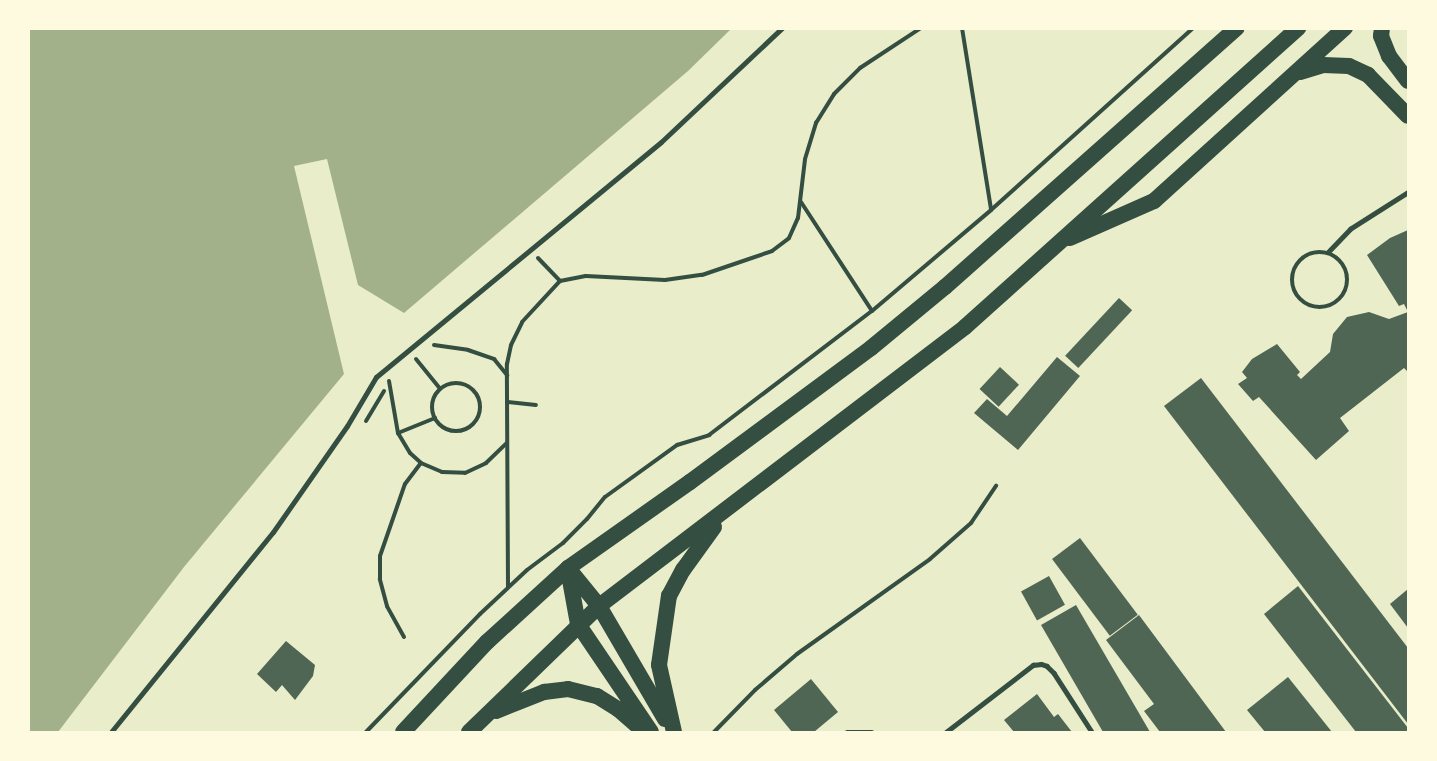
<!DOCTYPE html>
<html>
<head>
<meta charset="utf-8">
<style>
	body { margin:0 }
	#map { position:relative; width:1437px; height:761px; overflow:hidden; background:#e9edc9; font-family:"IBM Plex Sans",sans-serif }
	div>[style] { position:absolute }
	.water>* { inset:0; background:#a3b18a }
	.building>* { inset:0; background:#4f6655; transform-origin:0 0 }
	.path>* { height:4px; margin:-2px; padding:0 2px; transform-origin:2px; border-radius:2px; background:#344e41 }
	.path>.ring { margin:-2px; padding:0; box-sizing:content-box; background:none; border:4px solid #344e41; border-radius:50% }
	.service>* { height:4.5px; margin:-2.25px; padding:0 2.25px; transform-origin:2.25px; border-radius:2.25px; background:#344e41 }
	.service>.ring { margin:-2.25px; padding:0; box-sizing:content-box; background:none; border:4.5px solid #344e41; border-radius:50% }
	.pedestrian>* { height:5px; margin:-2.5px; padding:0 2.5px; transform-origin:2.5px; border-radius:2.5px; background:#344e41 }
	.trunk>* { height:16px; margin:-8px; padding:0 8px; transform-origin:8px; border-radius:8px; background:#344e41 }
	span { translate:-50% -50%; white-space:nowrap; text-align:center; line-height:1.15; -webkit-text-stroke:4.5px #fefae0; paint-order:stroke }
	.frame { position:absolute; inset:0; border:30px solid #fefae0; pointer-events:none }
</style>
</head>
<body>
<div id="map">
	<div class="water">
		<i style="clip-path:polygon(28px 29px,731px 29px,688px 71px,404px 313px,358px 285px,327px 159px,294px 166px,344px 374px,184px 567px,58px 732px,28px 732px)"></i>
	</div>
	<div class="building">
		<i style="clip-path:polygon(1408px 230px,1408px 372px,1404px 368px,1340px 418px,1349px 431px,1316px 460px,1259px 397px,1253px 401px,1238px 384px,1247px 378px,1242px 372px,1252px 359px,1277px 344px,1300px 372px,1297px 375px,1301px 379px,1330px 352px,1333px 334px,1347px 317px,1369px 312px,1389px 319px,1408px 312px,1404px 304px,1399px 306px,1367px 255px,1390px 238px)"></i>
		<i style="left:1119px;top:298px;width:18px;height:79px;rotate:43deg"></i>
		<i style="clip-path:polygon(1057px 357px,1080px 376px,1018px 450px,974px 413px,987px 399px,1007px 416px)"></i>
		<i style="left:1000px;top:367px;width:26px;height:30px;rotate:43deg"></i>
		<i style="clip-path:polygon(1201px 378px,1408px 648px,1408px 724px,1164px 406px)"></i>
		<i style="left:1080px;top:538px;width:96px;height:35px;rotate:53deg"></i>
		<i style="left:1049px;top:576px;width:33px;height:32px;rotate:61deg"></i>
		<i style="clip-path:polygon(1298px 586px,1408px 728px,1408px 732px,1356px 732px,1264px 614px)"></i>
		<i style="clip-path:polygon(1408px 589px,1408px 628px,1390px 604px)"></i>
		<i style="clip-path:polygon(1076px 605px,1150px 732px,1103px 732px,1041px 625px)"></i>
		<i style="clip-path:polygon(1139px 615px,1226px 732px,1160px 732px,1144px 711px,1154px 704px,1106px 640px)"></i>
		<i style="clip-path:polygon(286px 641px,315px 665px,313px 676px,295px 700px,282px 685px,276px 692px,257px 674px)"></i>
		<i style="clip-path:polygon(1288px 677px,1332px 732px,1265px 732px,1247px 710px)"></i>
		<i style="clip-path:polygon(811px 679px,838px 712px,814px 732px,792px 732px,774px 710px)"></i>
		<i style="clip-path:polygon(1037px 694px,1054px 717px,1058px 714px,1072px 732px,1014px 732px,1004px 720px)"></i>
	</div>
	<div class="path">
		<i style="left:962px;top:28px;width:184px;rotate:80.9deg"></i>
		<i style="left:801px;top:202px;width:130px;rotate:56.9deg"></i>
		<i style="left:538px;top:258px;width:32px;rotate:46deg"></i>
		<i style="left:434px;top:345px;width:34px;rotate:8deg"></i>
		<i style="left:468px;top:350px;width:28px;rotate:19deg"></i>
		<i style="left:494px;top:359px;width:21px;rotate:51deg"></i>
		<i style="left:416px;top:359px;width:38px;rotate:51deg"></i>
		<i style="left:389px;top:381px;width:53px;rotate:80.2deg"></i>
		<i style="left:398px;top:433px;width:23px;rotate:59deg"></i>
		<i style="left:410px;top:453px;width:15px;rotate:42deg"></i>
		<i style="left:421px;top:463px;width:23px;rotate:23deg"></i>
		<i style="left:442px;top:472px;width:23px;rotate:2deg"></i>
		<i style="left:465px;top:473px;width:23px;rotate:-25deg"></i>
		<i style="left:486px;top:463px;width:29px;rotate:-44deg"></i>
		<i class="ring" style="left:432px;top:383px;width:44px;height:44px"></i>
		<i style="left:507px;top:402px;width:29px;rotate:6deg"></i>
		<i style="left:366px;top:421px;width:35px;rotate:-59deg"></i>
		<i style="left:398px;top:433px;width:40px;rotate:-22deg"></i>
		<i style="left:508px;top:587px;width:223px;rotate:-90.3deg"></i>
		<i style="left:507px;top:364px;width:19px;rotate:-78deg"></i>
		<i style="left:511px;top:345px;width:25px;rotate:-64deg"></i>
		<i style="left:522px;top:322px;width:56px;rotate:-47.2deg"></i>
		<i style="left:560px;top:281px;width:26px;rotate:-11deg"></i>
		<i style="left:586px;top:276px;width:79px;rotate:2.9deg"></i>
		<i style="left:665px;top:280px;width:37px;rotate:-8deg"></i>
		<i style="left:702px;top:275px;width:74px;rotate:-18.9deg"></i>
		<i style="left:772px;top:251px;width:21px;rotate:-37deg"></i>
		<i style="left:789px;top:238px;width:22px;rotate:-66deg"></i>
		<i style="left:798px;top:218px;width:59px;rotate:-83.2deg"></i>
		<i style="left:805px;top:159px;width:38px;rotate:-73deg"></i>
		<i style="left:816px;top:123px;width:34px;rotate:-58deg"></i>
		<i style="left:834px;top:94px;width:37px;rotate:-45deg"></i>
		<i style="left:860px;top:68px;width:73px;rotate:-33.3deg"></i>
		<i style="left:404px;top:637px;width:35px;rotate:-119deg"></i>
		<i style="left:387px;top:606px;width:28px;rotate:-105deg"></i>
		<i style="left:380px;top:579px;width:23px;rotate:-90deg"></i>
		<i style="left:380px;top:556px;width:76px;rotate:-70.9deg"></i>
		<i style="left:405px;top:484px;width:26px;rotate:-53deg"></i>
		<i style="left:366px;top:732px;width:164px;rotate:-46deg"></i>
		<i style="left:480px;top:614px;width:64px;rotate:-43.1deg"></i>
		<i style="left:527px;top:570px;width:45px;rotate:-36.9deg"></i>
		<i style="left:563px;top:543px;width:34px;rotate:-45deg"></i>
		<i style="left:587px;top:519px;width:28px;rotate:-51deg"></i>
		<i style="left:605px;top:497px;width:89px;rotate:-35.8deg"></i>
		<i style="left:677px;top:445px;width:34px;rotate:-17deg"></i>
		<i style="left:709px;top:435px;width:205px;rotate:-37.3deg"></i>
		<i style="left:872px;top:311px;width:156px;rotate:-40.3deg"></i>
		<i style="left:991px;top:210px;width:272px;rotate:-42deg"></i>
		<i style="left:714px;top:732px;width:59px;rotate:-45.7deg"></i>
		<i style="left:755px;top:690px;width:55px;rotate:-40.6deg"></i>
		<i style="left:797px;top:654px;width:163px;rotate:-35.5deg"></i>
		<i style="left:930px;top:559px;width:55px;rotate:-41.3deg"></i>
		<i style="left:971px;top:523px;width:45px;rotate:-56deg"></i>
	</div>
	<div class="service">
		<i class="ring" style="left:1292px;top:252px;width:51.5px;height:51.5px"></i>
		<i style="left:1328px;top:252px;width:32px;rotate:-46deg"></i>
		<i style="left:1350px;top:229px;width:69px;rotate:-32.5deg"></i>
		<i style="left:847px;top:732px;width:25px"></i>
		<i style="left:946px;top:732px;width:110px;rotate:-37.6deg"></i>
		<i style="left:1033px;top:665px;width:8px;rotate:-7deg"></i>
		<i style="left:1041px;top:664px;width:6px;rotate:18deg"></i>
		<i style="left:1047px;top:666px;width:10px;rotate:45deg"></i>
		<i style="left:1054px;top:673px;width:70px;rotate:57.2deg"></i>
	</div>
	<div class="pedestrian">
		<i style="left:111px;top:732px;width:257px;rotate:-51deg"></i>
		<i style="left:273px;top:532px;width:129px;rotate:-55.1deg"></i>
		<i style="left:347px;top:426px;width:57px;rotate:-59.4deg"></i>
		<i style="left:376px;top:377px;width:369px;rotate:-39.5deg"></i>
		<i style="left:661px;top:142px;width:166px;rotate:-43.3deg"></i>
	</div>
	<div class="trunk">
		<i style="left:1382px;top:28px;width:8px;rotate:97deg"></i>
		<i style="left:1381px;top:36px;width:22px;rotate:68deg"></i>
		<i style="left:1389px;top:56px;width:31px;rotate:53deg"></i>
		<i style="left:1300px;top:72px;width:24px;rotate:-17deg"></i>
		<i style="left:1323px;top:65px;width:26px;rotate:2deg"></i>
		<i style="left:1349px;top:66px;width:21px;rotate:25deg"></i>
		<i style="left:1368px;top:75px;width:57px;rotate:45.7deg"></i>
		<i style="left:1070px;top:238px;width:92px;rotate:-23.8deg"></i>
		<i style="left:1154px;top:201px;width:258px;rotate:-42.2deg"></i>
		<i style="left:568px;top:568px;width:49px;rotate:50.8deg"></i>
		<i style="left:599px;top:606px;width:131px;rotate:59.7deg"></i>
		<i style="left:568px;top:569px;width:56px;rotate:79.7deg"></i>
		<i style="left:578px;top:624px;width:130px;rotate:55.9deg"></i>
		<i style="left:496px;top:711px;width:52px;rotate:-21.6deg"></i>
		<i style="left:544px;top:692px;width:24px;rotate:-7deg"></i>
		<i style="left:568px;top:689px;width:30px;rotate:14deg"></i>
		<i style="left:597px;top:696px;width:25px;rotate:32deg"></i>
		<i style="left:618px;top:709px;width:35px;rotate:41deg"></i>
		<i style="left:403px;top:732px;width:123px;rotate:-47deg"></i>
		<i style="left:487px;top:642px;width:110px;rotate:-42.4deg"></i>
		<i style="left:568px;top:568px;width:149px;rotate:-35.2deg"></i>
		<i style="left:690px;top:482px;width:225px;rotate:-36.5deg"></i>
		<i style="left:871px;top:348px;width:96px;rotate:-39.5deg"></i>
		<i style="left:945px;top:287px;width:390px;rotate:-41.6deg"></i>
		<i style="left:469px;top:732px;width:181px;rotate:-44.1deg"></i>
		<i style="left:599px;top:606px;width:460px;rotate:-37.3deg"></i>
		<i style="left:965px;top:327px;width:448px;rotate:-41.9deg"></i>
		<i style="left:674px;top:732px;width:69px;rotate:-102.6deg"></i>
		<i style="left:659px;top:665px;width:70px;rotate:-81.8deg"></i>
		<i style="left:669px;top:596px;width:30px;rotate:-62deg"></i>
		<i style="left:683px;top:570px;width:53px;rotate:-54.2deg"></i>
	</div>
	<div class="frame"></div>
</div>
</body>
</html>
